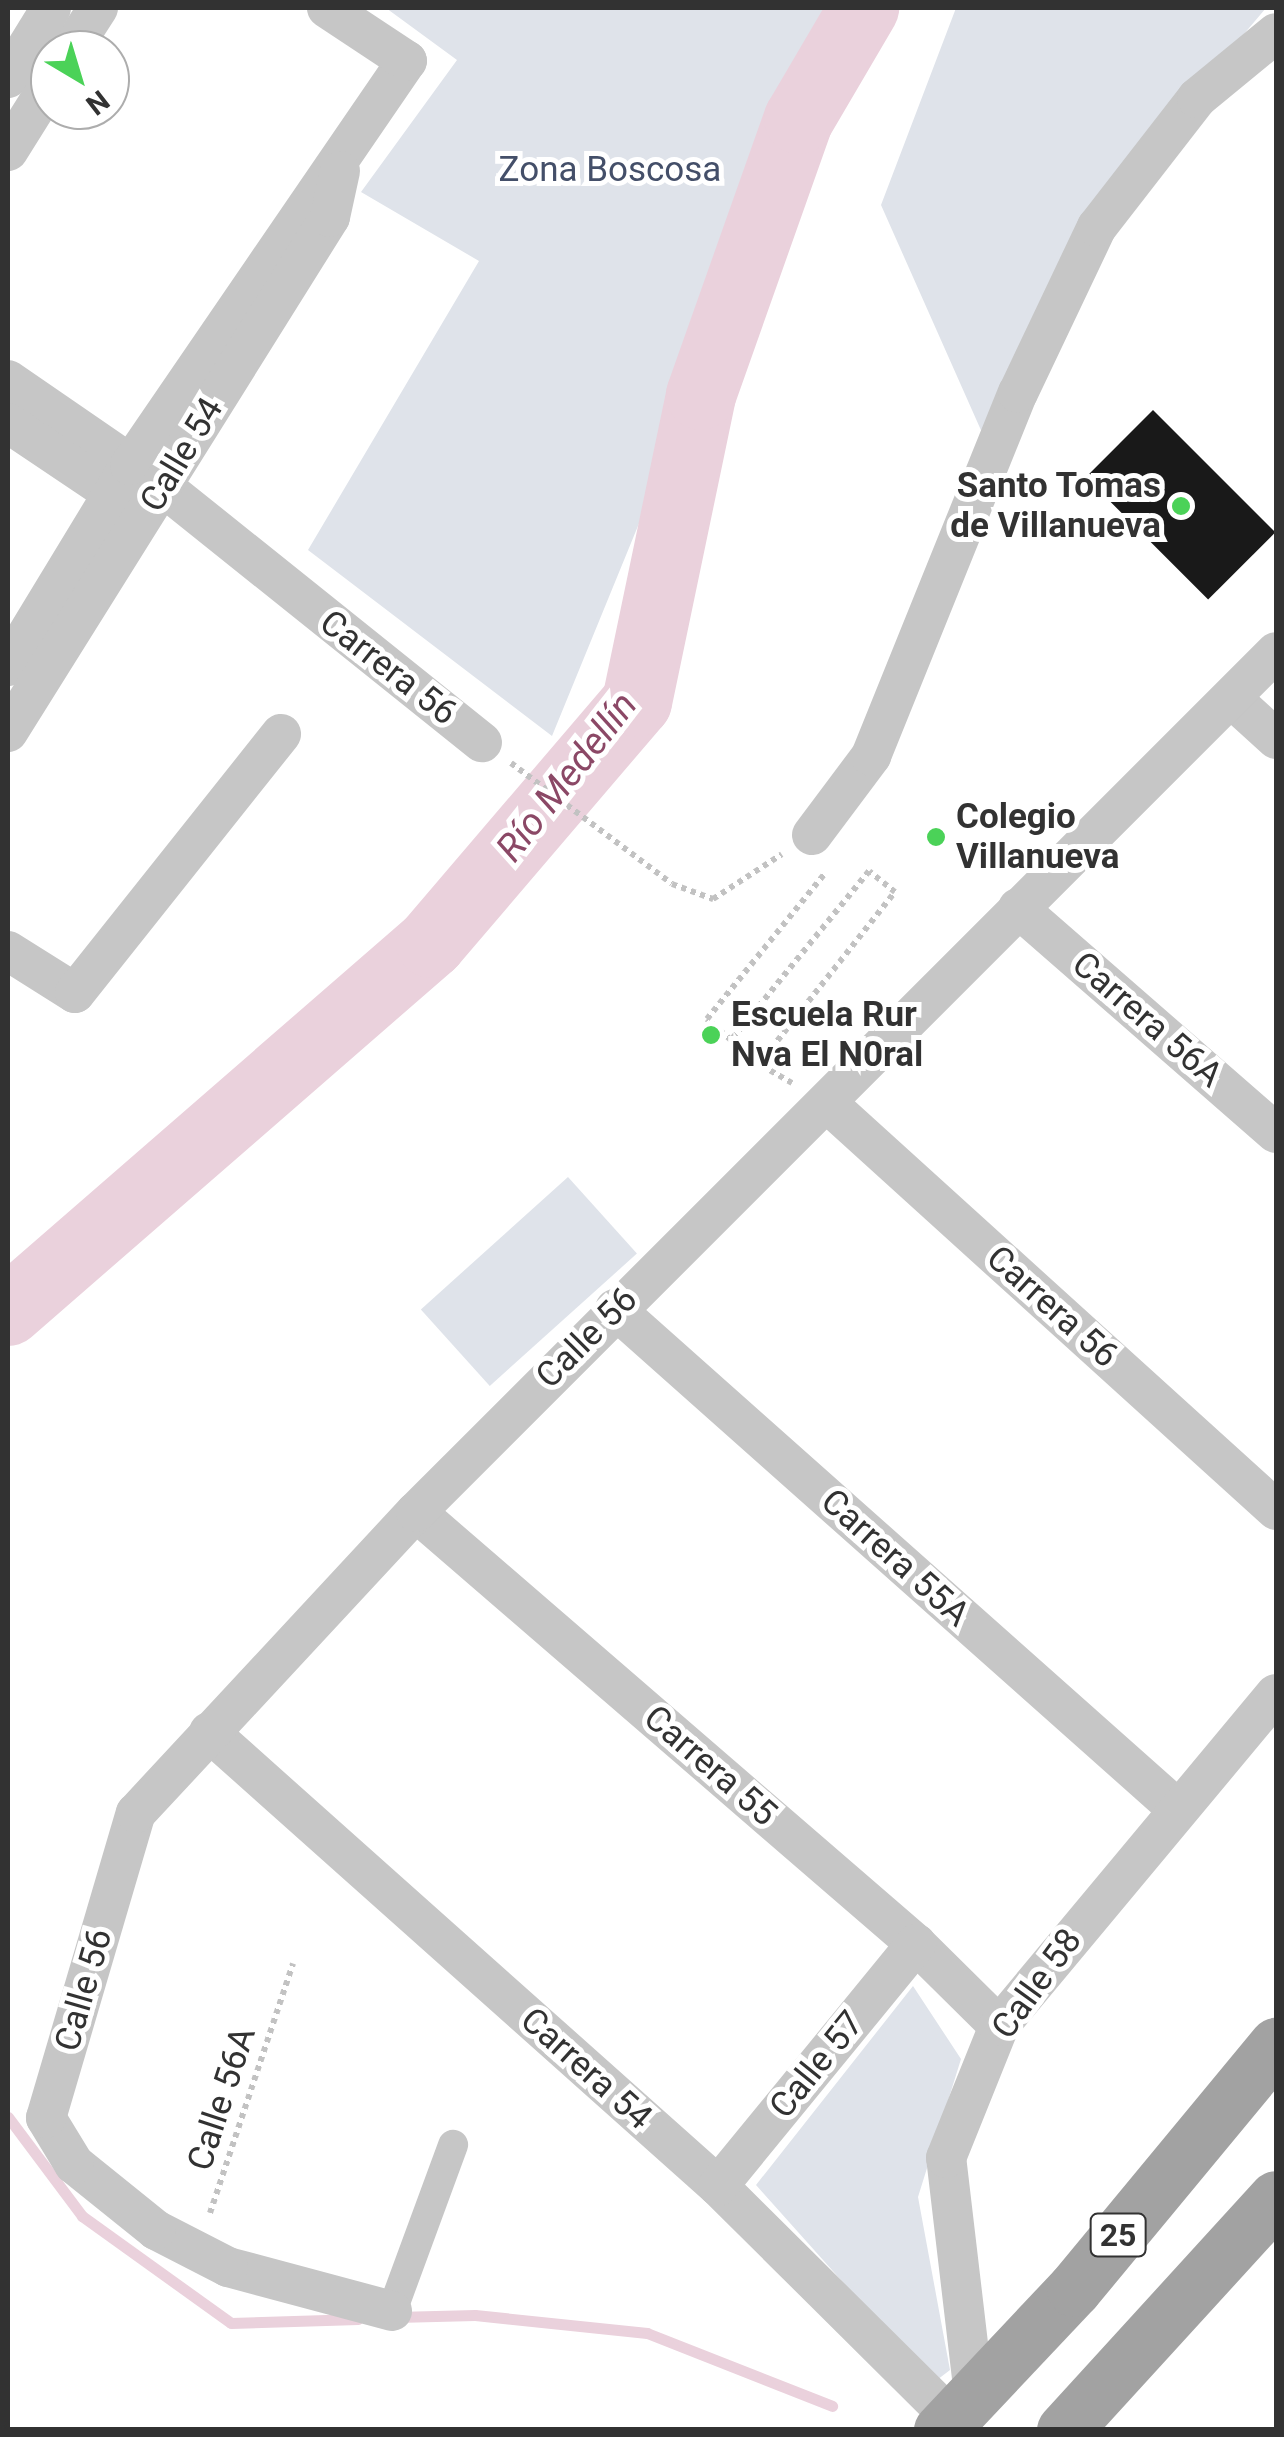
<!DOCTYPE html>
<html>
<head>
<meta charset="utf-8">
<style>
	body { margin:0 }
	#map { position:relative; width:1284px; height:2437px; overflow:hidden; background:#fff; font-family:Roboto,sans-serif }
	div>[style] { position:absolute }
	.green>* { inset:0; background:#dfe3ea; transform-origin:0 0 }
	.stream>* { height:11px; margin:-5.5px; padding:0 5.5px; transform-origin:5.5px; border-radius:5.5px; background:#ead1dc }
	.river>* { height:70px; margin:-35px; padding:0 35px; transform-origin:35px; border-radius:35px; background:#ead1dc }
	.building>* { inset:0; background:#191919; transform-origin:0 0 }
	.path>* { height:6px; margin-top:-3px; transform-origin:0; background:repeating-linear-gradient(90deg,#c2c2c2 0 5px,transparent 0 10px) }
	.pedestrian>* { height:30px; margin:-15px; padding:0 15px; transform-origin:15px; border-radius:15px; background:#c6c6c6 }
	.minor>* { height:40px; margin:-20px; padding:0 20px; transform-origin:20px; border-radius:20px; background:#c6c6c6 }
	.trunk>* { height:55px; margin:-27.5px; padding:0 27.5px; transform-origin:27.5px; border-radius:27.5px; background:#a2a2a2 }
	.dots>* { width:28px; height:28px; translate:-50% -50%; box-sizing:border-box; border:5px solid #fff; border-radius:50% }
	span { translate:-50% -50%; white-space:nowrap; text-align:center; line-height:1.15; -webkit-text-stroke:10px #fff; paint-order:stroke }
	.shield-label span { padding:2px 8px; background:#fff; border:2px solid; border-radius:8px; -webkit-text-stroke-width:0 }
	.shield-label { font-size:32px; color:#323232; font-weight:700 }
	.park-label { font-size:35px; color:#444f69 }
	.street-label { font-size:35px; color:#323232 }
	.poi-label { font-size:35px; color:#323232; font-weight:700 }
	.right { translate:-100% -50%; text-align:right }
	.left { translate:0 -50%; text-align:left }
	.water-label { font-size:38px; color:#8b4866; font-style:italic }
	.frame { position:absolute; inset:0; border:10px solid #323232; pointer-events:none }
	.north { position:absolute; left:30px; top:30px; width:100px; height:100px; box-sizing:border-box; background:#fff; border:2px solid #adadad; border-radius:50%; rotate:142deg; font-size:28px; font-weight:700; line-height:40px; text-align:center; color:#323232 }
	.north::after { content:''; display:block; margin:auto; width:35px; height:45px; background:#4bd258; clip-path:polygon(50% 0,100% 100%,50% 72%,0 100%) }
</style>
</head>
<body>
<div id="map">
	<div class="green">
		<i style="clip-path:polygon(386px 8px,850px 8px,552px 736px,308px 550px,479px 261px,361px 192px,457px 60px)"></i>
		<i style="clip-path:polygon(956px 8px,1266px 8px,1092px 213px,988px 446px,881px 205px)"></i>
		<i style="left:568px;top:1177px;width:103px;height:198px;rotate:48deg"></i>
		<i style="clip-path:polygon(913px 1986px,961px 2059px,918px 2197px,950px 2370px,933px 2383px,756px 2185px)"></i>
	</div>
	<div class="stream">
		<i style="left:8px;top:2117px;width:124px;rotate:53.2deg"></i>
		<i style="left:82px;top:2216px;width:183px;rotate:35.7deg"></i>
		<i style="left:231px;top:2323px;width:127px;rotate:-1.8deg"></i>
		<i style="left:396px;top:2317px;width:79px;rotate:-1.5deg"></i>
		<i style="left:475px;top:2315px;width:173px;rotate:6deg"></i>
		<i style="left:647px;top:2333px;width:199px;rotate:21.5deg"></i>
	</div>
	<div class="river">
		<i style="left:8px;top:1311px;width:561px;rotate:-41.02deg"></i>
		<i style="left:431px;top:943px;width:317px;rotate:-49.5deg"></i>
		<i style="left:637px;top:702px;width:314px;rotate:-78.2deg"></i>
		<i style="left:701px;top:395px;width:293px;rotate:-70.5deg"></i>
		<i style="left:799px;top:119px;width:129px;rotate:-59.6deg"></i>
	</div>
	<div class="building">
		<i style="left:1153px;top:410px;width:173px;height:95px;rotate:45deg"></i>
	</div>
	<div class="path">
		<i style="left:511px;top:763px;width:201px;rotate:36.9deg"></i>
		<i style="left:672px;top:884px;width:44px;rotate:20.1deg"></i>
		<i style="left:713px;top:899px;width:82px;rotate:-33.1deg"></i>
		<i style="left:792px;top:1083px;width:38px;rotate:-150deg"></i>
		<i style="left:759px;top:1064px;width:219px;rotate:-51.7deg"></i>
		<i style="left:895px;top:892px;width:33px;rotate:-141deg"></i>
		<i style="left:869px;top:871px;width:218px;rotate:129.2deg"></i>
		<i style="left:731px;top:1040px;width:32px;rotate:-139deg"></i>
		<i style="left:707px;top:1019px;width:189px;rotate:-51deg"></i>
		<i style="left:210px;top:2213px;width:263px;rotate:-71.6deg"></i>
	</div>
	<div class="pedestrian">
		<i style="left:392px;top:2311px;width:177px;rotate:-69.8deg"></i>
	</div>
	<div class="minor">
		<i style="left:71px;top:50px;width:50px;rotate:-57.3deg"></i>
		<i style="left:8px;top:78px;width:82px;rotate:-58.4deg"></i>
		<i style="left:8px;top:151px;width:79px;rotate:-57.9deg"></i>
		<i style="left:8px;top:380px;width:187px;rotate:34.5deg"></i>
		<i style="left:162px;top:486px;width:410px;rotate:38.7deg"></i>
		<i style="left:8px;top:423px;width:151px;rotate:33.9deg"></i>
		<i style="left:8px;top:666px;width:235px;rotate:-58.7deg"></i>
		<i style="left:130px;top:465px;width:490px;rotate:-55.6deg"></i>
		<i style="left:407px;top:61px;width:96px;rotate:-146.5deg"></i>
		<i style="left:1231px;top:698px;width:61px;rotate:42.3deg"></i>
		<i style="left:8px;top:732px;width:607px;rotate:-57.98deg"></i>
		<i style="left:330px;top:217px;width:47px;rotate:-77.7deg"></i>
		<i style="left:812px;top:835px;width:99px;rotate:-53.2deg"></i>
		<i style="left:871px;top:756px;width:392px;rotate:-68deg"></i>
		<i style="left:1018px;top:393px;width:184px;rotate:-64.6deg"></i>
		<i style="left:1097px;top:227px;width:163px;rotate:-52.2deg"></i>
		<i style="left:1197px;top:98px;width:102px;rotate:-39.4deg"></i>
		<i style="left:1018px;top:908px;width:342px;rotate:41.1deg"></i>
		<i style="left:8px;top:951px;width:79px;rotate:32.1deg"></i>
		<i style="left:75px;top:993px;width:331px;rotate:-51.5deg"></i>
		<i style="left:827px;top:1103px;width:606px;rotate:42.19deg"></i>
		<i style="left:615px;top:1309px;width:748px;rotate:41.64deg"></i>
		<i style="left:416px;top:1512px;width:661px;rotate:40.83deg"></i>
		<i style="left:916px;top:1944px;width:117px;rotate:44.7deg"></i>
		<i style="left:209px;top:1732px;width:682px;rotate:41.73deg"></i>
		<i style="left:718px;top:2186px;width:330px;rotate:44.8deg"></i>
		<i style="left:718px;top:2186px;width:313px;rotate:-50.7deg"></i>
		<i style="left:392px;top:2311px;width:170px;rotate:-165deg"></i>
		<i style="left:228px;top:2267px;width:81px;rotate:-152.8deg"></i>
		<i style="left:156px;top:2230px;width:105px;rotate:-141.2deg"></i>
		<i style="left:74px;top:2164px;width:54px;rotate:-121.3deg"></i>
		<i style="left:46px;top:2118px;width:318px;rotate:-73.6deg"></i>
		<i style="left:136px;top:1813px;width:411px;rotate:-47.1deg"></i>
		<i style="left:416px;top:1512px;width:1216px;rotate:-45deg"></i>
		<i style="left:974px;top:2395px;width:239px;rotate:-96.7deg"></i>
		<i style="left:946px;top:2158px;width:142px;rotate:-68.1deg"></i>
		<i style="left:999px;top:2026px;width:432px;rotate:-50.2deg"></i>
	</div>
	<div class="trunk">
		<i style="left:941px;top:2430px;width:194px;rotate:-46.7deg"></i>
		<i style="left:1074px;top:2289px;width:317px;rotate:-50.4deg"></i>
		<i style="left:1064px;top:2430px;width:314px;rotate:-47.6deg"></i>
	</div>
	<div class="dots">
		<i style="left:1181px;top:506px;background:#4bd258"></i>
		<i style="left:936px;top:837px;background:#4bd258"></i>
		<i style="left:711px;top:1035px;background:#4bd258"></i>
	</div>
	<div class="shield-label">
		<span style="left:1118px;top:2235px">25</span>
	</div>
	<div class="park-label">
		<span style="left:610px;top:170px">Zona Boscosa</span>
	</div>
	<div class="street-label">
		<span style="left:182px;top:455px;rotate:-59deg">Calle 54</span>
		<span style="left:388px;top:668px;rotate:38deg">Carrera 56</span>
		<span style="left:1147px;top:1020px;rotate:41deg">Carrera 56A</span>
		<span style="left:1052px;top:1307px;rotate:42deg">Carrera 56</span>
		<span style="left:587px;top:1338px;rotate:-45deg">Calle 56</span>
		<span style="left:895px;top:1558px;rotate:42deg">Carrera 55A</span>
		<span style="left:710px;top:1766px;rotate:41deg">Carrera 55</span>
		<span style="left:1037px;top:1984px;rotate:-54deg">Calle 58</span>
		<span style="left:84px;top:1990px;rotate:-74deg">Calle 56</span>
		<span style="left:817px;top:2065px;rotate:-51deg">Calle 57</span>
		<span style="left:586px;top:2069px;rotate:42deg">Carrera 54</span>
		<span style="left:222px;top:2099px;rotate:-72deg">Calle 56A</span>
	</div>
	<div class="poi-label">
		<span class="right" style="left:1161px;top:506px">Santo Tomas<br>de Villanueva</span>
		<span class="left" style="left:956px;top:837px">Colegio<br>Villanueva</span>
		<span class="left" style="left:731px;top:1035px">Escuela Rur<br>Nva El N0ral</span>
	</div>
	<div class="water-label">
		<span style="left:567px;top:777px;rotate:-52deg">Río Medellín</span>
	</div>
	<div class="frame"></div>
	<div class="north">N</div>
</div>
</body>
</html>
